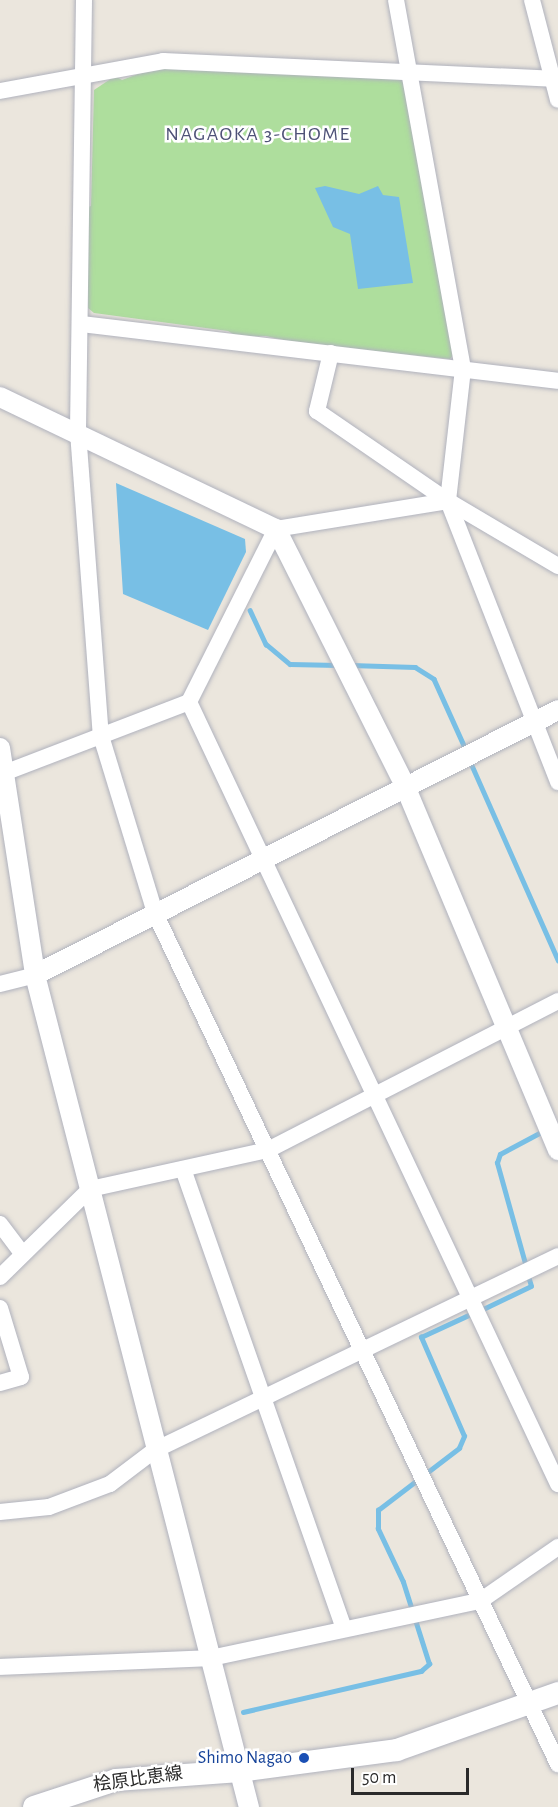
<!DOCTYPE html>
<html>
<head>
<meta charset="utf-8">
<style>
	body { margin:0 }
	#map { position:relative; width:558px; height:1807px; overflow:hidden; background:#ebe6dd; font-family:"Alegreya Sans","Noto Sans JP",sans-serif }
	div>[style] { position:absolute }
	.green>* { inset:0; background:#aede9d }
	.water>* { inset:0; background:#78bfe5 }
	.stream>* { height:4.5px; margin:-2.25px; padding:0 2.25px; transform-origin:2.25px; border-radius:2.25px; background:#78bfe5 }
	.roads { filter:drop-shadow(0 0 2px #b0b2bd) drop-shadow(0 0 2px #b0b2bd) }
	.minor>* { height:16px; margin:-8px; padding:0 8px; transform-origin:8px; border-radius:8px; background:#fff }
	.tertiary>* { height:20px; margin:-10px; padding:0 10px; transform-origin:10px; border-radius:10px; background:#fff }
	.secondary>* { height:22px; margin:-11px; padding:0 11px; transform-origin:11px; border-radius:11px; background:#fff }
	.dots>* { width:16px; height:16px; translate:-50% -50%; box-sizing:border-box; border:3px solid #fff; border-radius:50% }
	span { translate:-50% -50%; white-space:nowrap; text-align:center; line-height:1.15; -webkit-text-stroke:5px #fff; paint-order:stroke }
	.transit-label { font-size:18px; color:#164399 }
	.right { translate:-100% -50%; text-align:right }
	.street-label { font-size:18px; color:#2a2a2a }
	.neighbourhood-label { font-size:20px; color:#4e5277; letter-spacing:1.5px }
	.scale { position:absolute; left:351px; top:1768px; width:118px; height:27px; box-sizing:border-box; border:3px solid #2a2a2a; border-top:0; padding-left:8px; font-size:18px; line-height:21px; white-space:nowrap; color:#2a2a2a; -webkit-text-stroke:4px #fff; paint-order:stroke }
</style>
</head>
<body>
<div id="map">
	<div class="green">
		<i style="clip-path:polygon(157px 67px,407px 78px,454px 354px,450px 359px,301px 344px,266px 336px,238px 337px,228px 331px,94px 313px,88px 308px,86px 208px,91px 206px,94px 90px,115px 76px,122px 80px)"></i>
	</div>
	<div class="water">
		<i style="clip-path:polygon(325px 186px,359px 194px,378px 186px,383px 195px,399px 197px,413px 283px,358px 289px,350px 234px,333px 227px,315px 188px)"></i>
		<i style="clip-path:polygon(116px 483px,245px 539px,246px 552px,208px 630px,123px 594px)"></i>
	</div>
	<div class="stream">
		<i style="left:250px;top:610px;width:38px;rotate:65deg"></i>
		<i style="left:266px;top:644px;width:31px;rotate:40deg"></i>
		<i style="left:290px;top:664px;width:48px;rotate:1.2deg"></i>
		<i style="left:350px;top:665px;width:65px;rotate:1.8deg"></i>
		<i style="left:415px;top:667px;width:22px;rotate:32deg"></i>
		<i style="left:434px;top:679px;width:78px;rotate:65.7deg"></i>
		<i style="left:470px;top:761px;width:218px;rotate:66.1deg"></i>
		<i style="left:526px;top:1267px;width:108px;rotate:-105.6deg"></i>
		<i style="left:497px;top:1163px;width:9px;rotate:-72deg"></i>
		<i style="left:500px;top:1154px;width:51px;rotate:-28.1deg"></i>
		<i style="left:481px;top:1310px;width:55px;rotate:-25.6deg"></i>
		<i style="left:531px;top:1286px;width:10px;rotate:-107deg"></i>
		<i style="left:243px;top:1712px;width:183px;rotate:-13deg"></i>
		<i style="left:421px;top:1671px;width:11px;rotate:-41deg"></i>
		<i style="left:429px;top:1664px;width:86px;rotate:-107.6deg"></i>
		<i style="left:403px;top:1582px;width:59px;rotate:-115.3deg"></i>
		<i style="left:378px;top:1529px;width:19px;rotate:-90deg"></i>
		<i style="left:378px;top:1510px;width:102px;rotate:-37.4deg"></i>
		<i style="left:459px;top:1448px;width:13px;rotate:-67deg"></i>
		<i style="left:464px;top:1436px;width:108px;rotate:-113.5deg"></i>
		<i style="left:421px;top:1337px;width:57px;rotate:-24.8deg"></i>
	</div>
	<div class="roads">
		<div class="minor">
			<i style="left:84px;top:0;width:432px;rotate:90.8deg"></i>
			<i style="left:78px;top:432px;width:305px;rotate:85.7deg"></i>
			<i style="left:101px;top:736px;width:185px;rotate:73deg"></i>
			<i style="left:155px;top:913px;width:942px;rotate:64.66deg"></i>
			<i style="left:396px;top:0;width:375px;rotate:79.7deg"></i>
			<i style="left:463px;top:369px;width:133px;rotate:96.5deg"></i>
			<i style="left:448px;top:501px;width:302px;rotate:68.6deg"></i>
			<i style="left:532px;top:0;width:103px;rotate:75.4deg"></i>
			<i style="left:0;top:91px;width:166px;rotate:-10.4deg"></i>
			<i style="left:163px;top:61px;width:395px;rotate:2.6deg"></i>
			<i style="left:81px;top:324px;width:480px;rotate:6.8deg"></i>
			<i style="left:331px;top:353px;width:60px;rotate:103.6deg"></i>
			<i style="left:317px;top:411px;width:159px;rotate:34.5deg"></i>
			<i style="left:448px;top:501px;width:128px;rotate:30.6deg"></i>
			<i style="left:448px;top:501px;width:174px;rotate:170.8deg"></i>
			<i style="left:276px;top:529px;width:194px;rotate:116.7deg"></i>
			<i style="left:189px;top:702px;width:865px;rotate:64.74deg"></i>
			<i style="left:4px;top:773px;width:198px;rotate:-21deg"></i>
			<i style="left:0;top:984px;width:36px;rotate:-14deg"></i>
			<i style="left:183px;top:1169px;width:487px;rotate:70.7deg"></i>
			<i style="left:0;top:1224px;width:38px;rotate:53deg"></i>
			<i style="left:0;top:1277px;width:126px;rotate:-44.4deg"></i>
			<i style="left:90px;top:1189px;width:182px;rotate:-12.4deg"></i>
			<i style="left:268px;top:1150px;width:326px;rotate:-27.2deg"></i>
			<i style="left:0;top:1308px;width:72px;rotate:73.1deg"></i>
			<i style="left:21px;top:1377px;width:22px;rotate:164deg"></i>
			<i style="left:0;top:1512px;width:49px;rotate:-5.8deg"></i>
			<i style="left:49px;top:1507px;width:65px;rotate:-20.7deg"></i>
			<i style="left:110px;top:1484px;width:56px;rotate:-37.1deg"></i>
			<i style="left:155px;top:1450px;width:447px;rotate:-25.7deg"></i>
			<i style="left:0;top:1667px;width:211px;rotate:-2.4deg"></i>
			<i style="left:211px;top:1658px;width:275px;rotate:-12deg"></i>
			<i style="left:480px;top:1601px;width:95px;rotate:-34.7deg"></i>
		</div>
		<div class="tertiary">
			<i style="left:0;top:397px;width:306px;rotate:25.6deg"></i>
			<i style="left:276px;top:529px;width:288px;rotate:63.3deg"></i>
			<i style="left:405px;top:786px;width:395px;rotate:67.2deg"></i>
			<i style="left:0;top:748px;width:230px;rotate:81.2deg"></i>
			<i style="left:35px;top:975px;width:859px;rotate:75.58deg"></i>
			<i style="left:35px;top:975px;width:586px;rotate:-26.87deg"></i>
		</div>
		<div class="secondary">
			<i style="left:34px;top:1807px;width:86px;rotate:-18.2deg"></i>
			<i style="left:116px;top:1780px;width:124px;rotate:-4.2deg"></i>
			<i style="left:240px;top:1771px;width:158px;rotate:-7.6deg"></i>
			<i style="left:397px;top:1750px;width:171px;rotate:-19.5deg"></i>
		</div>
	</div>
	<div class="dots">
		<i style="left:304px;top:1758px;background:#1a4fb4"></i>
	</div>
	<div class="transit-label">
		<span class="right" style="left:292px;top:1758px">Shimo Nagao</span>
	</div>
	<div class="street-label">
		<span style="left:138px;top:1780px;rotate:-8deg">桧原比恵線</span>
	</div>
	<div class="neighbourhood-label">
		<span style="left:258px;top:134px">NAGAOKA 3-CHOME</span>
	</div>
	<div class="scale">50 m</div>
</div>
</body>
</html>
